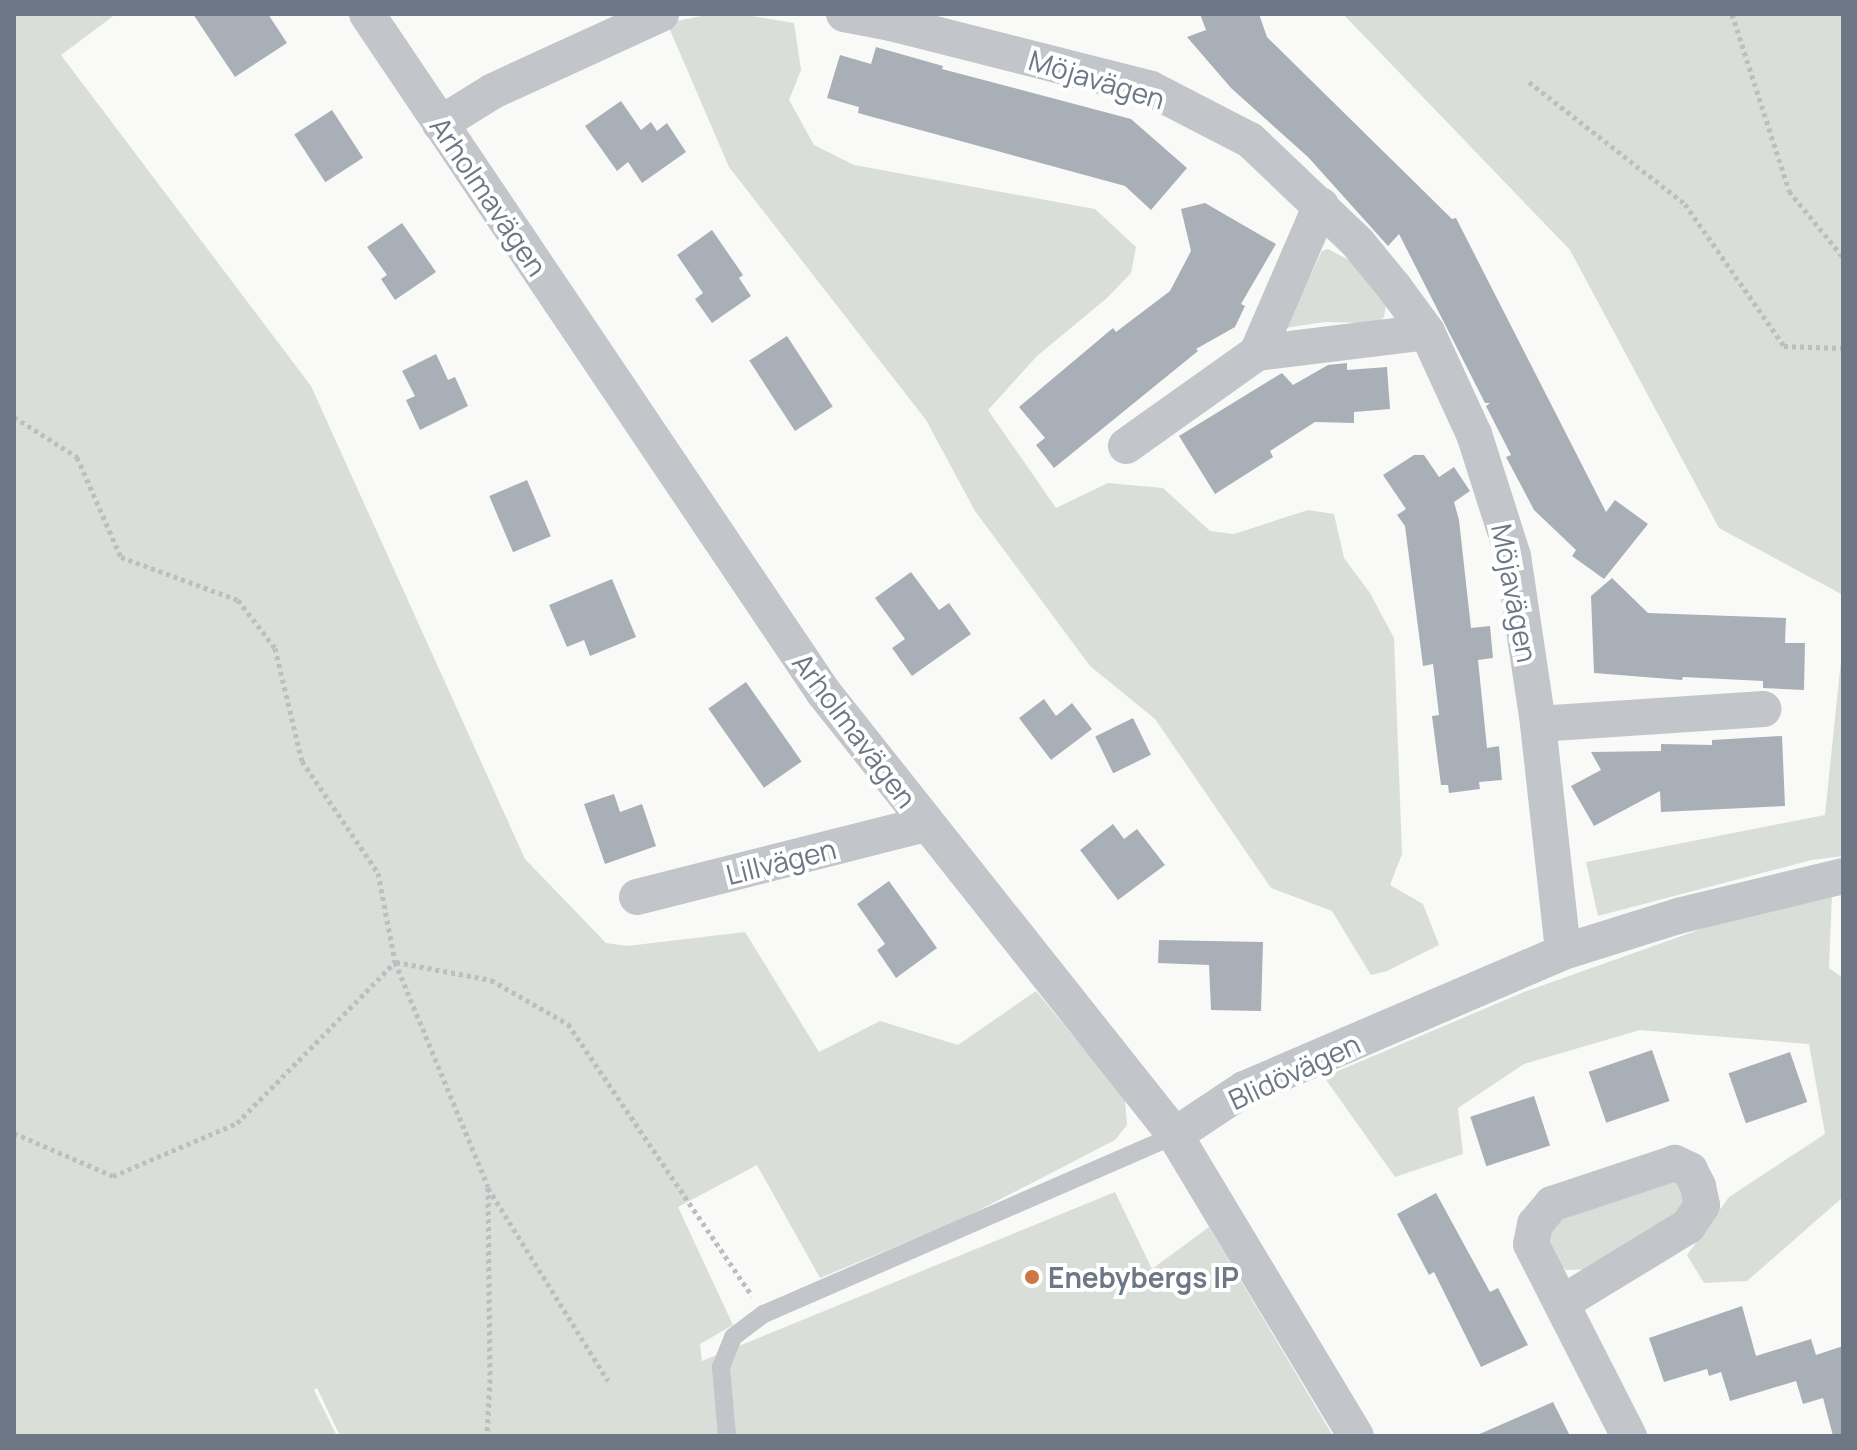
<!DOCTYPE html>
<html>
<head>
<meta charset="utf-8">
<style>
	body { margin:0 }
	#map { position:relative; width:1857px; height:1450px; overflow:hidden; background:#f9faf8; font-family:Manrope,sans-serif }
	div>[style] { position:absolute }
	.green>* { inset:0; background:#d9ded8 }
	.building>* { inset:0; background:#a9afb6; transform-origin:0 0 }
	.path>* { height:5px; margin-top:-2.5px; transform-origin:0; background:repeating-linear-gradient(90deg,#bcbec1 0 4px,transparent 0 8px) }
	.service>* { height:18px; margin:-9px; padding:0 9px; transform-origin:9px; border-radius:9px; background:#c2c5c9 }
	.minor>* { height:36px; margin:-18px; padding:0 18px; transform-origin:18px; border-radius:18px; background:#c2c5c9 }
	.dots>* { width:22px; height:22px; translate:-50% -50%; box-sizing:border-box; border:4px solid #fff; border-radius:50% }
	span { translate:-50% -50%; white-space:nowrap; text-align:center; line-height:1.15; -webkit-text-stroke:8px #fff; paint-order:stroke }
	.street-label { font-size:28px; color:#6d7785 }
	.poi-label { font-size:28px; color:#6d7785; font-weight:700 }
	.left { translate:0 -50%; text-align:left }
	.frame { position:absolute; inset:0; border:16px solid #6d7785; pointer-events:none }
</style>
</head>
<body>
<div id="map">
	<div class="green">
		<i style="clip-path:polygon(14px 14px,116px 14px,61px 55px,311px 386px,525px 859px,606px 943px,627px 946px,745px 932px,819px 1052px,880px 1021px,958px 1045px,1036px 991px,1125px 1099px,1127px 1125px,1115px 1140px,964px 1218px,820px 1278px,757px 1165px,678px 1207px,733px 1325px,700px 1344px,702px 1361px,1115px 1192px,1152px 1269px,1209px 1227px,1333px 1436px,340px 1436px,317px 1388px,314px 1390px,337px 1436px,14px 1436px)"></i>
		<i style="clip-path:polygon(711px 14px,739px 14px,794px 23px,801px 70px,789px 100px,814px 145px,854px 165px,1095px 209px,1136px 247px,1131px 273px,1107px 298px,1037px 356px,988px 410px,1056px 508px,1108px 483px,1163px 488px,1210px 531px,1234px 534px,1308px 510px,1334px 514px,1344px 558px,1370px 593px,1394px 638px,1402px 854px,1390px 885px,1423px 904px,1439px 945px,1387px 971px,1371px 975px,1332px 911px,1271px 888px,1155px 719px,1090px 666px,975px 511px,926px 420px,729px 167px,667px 23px)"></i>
		<i style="clip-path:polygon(1343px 14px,1843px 14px,1843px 595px,1719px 528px,1570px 250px)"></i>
		<i style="clip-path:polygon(1328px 249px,1349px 260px,1386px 304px,1384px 317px,1374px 327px,1362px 323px,1325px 322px,1285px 328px,1322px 251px)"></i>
		<i style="clip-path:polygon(1843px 641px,1843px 856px,1812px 860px,1598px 916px,1586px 862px,1825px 815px)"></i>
		<i style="clip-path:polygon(1832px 894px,1829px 968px,1843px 978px,1843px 1197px,1747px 1281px,1704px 1283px,1687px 1255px,1729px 1197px,1825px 1134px,1809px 1044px,1640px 1030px,1524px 1064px,1458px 1108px,1463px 1154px,1395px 1177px,1324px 1077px,1524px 992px,1752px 911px)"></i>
		<i style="clip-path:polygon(1670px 1177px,1680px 1185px,1684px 1205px,1676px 1217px,1592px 1269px,1566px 1270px,1554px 1260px,1546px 1233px,1556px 1222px)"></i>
	</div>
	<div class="building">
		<i style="clip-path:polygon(193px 14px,268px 14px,287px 43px,235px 77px)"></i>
		<i style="clip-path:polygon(1200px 14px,1259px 14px,1267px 37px,1452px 219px,1456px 218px,1606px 512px,1615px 500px,1648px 524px,1604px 579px,1572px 556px,1576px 550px,1534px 510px,1506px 457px,1511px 455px,1486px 406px,1490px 403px,1485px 403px,1399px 234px,1388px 246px,1308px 157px,1231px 88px,1187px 37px,1206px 30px)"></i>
		<i style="clip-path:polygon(876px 47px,943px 66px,942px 69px,1131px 119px,1187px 168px,1151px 210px,1125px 186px,858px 113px,859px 107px,827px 98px,840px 55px,871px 64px)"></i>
		<i style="clip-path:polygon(621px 101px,641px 130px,651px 122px,657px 131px,667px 123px,686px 152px,642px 183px,628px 162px,617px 171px,585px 126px)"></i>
		<i style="left:332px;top:110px;width:57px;height:45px;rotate:57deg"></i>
		<i style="clip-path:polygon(1205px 203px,1276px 244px,1241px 304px,1245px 306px,1235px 327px,1196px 349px,1198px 351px,1054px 468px,1036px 445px,1045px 438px,1019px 407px,1113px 328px,1116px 332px,1170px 291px,1191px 251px,1181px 209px)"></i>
		<i style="clip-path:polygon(402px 223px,436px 272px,395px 300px,381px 279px,387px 275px,367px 247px)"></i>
		<i style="clip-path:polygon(712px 230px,743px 275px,739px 278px,751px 296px,712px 323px,695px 299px,703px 293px,677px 255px)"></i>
		<i style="left:787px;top:336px;width:84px;height:45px;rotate:57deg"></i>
		<i style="clip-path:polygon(436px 354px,448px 380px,455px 377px,468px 406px,420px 430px,406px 400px,415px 396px,402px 371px)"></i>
		<i style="clip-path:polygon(1347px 363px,1347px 370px,1387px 367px,1390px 409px,1354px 412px,1354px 423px,1315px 422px,1270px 451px,1273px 457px,1215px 494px,1179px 436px,1282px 373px,1293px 385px,1328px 365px)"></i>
		<i style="clip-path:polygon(1414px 455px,1424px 455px,1439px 477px,1454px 467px,1470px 491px,1454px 502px,1459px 520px,1471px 628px,1490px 626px,1493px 658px,1478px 660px,1487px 748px,1499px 746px,1502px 780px,1479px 782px,1480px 789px,1449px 793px,1448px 785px,1441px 785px,1432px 716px,1439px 715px,1433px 664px,1423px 666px,1405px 526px,1397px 515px,1406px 509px,1383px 475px)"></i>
		<i style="left:527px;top:480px;width:61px;height:41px;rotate:67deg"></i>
		<i style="clip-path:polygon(911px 572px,939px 610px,949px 603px,971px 634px,912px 676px,892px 648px,905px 639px,875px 598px)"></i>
		<i style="clip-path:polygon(1612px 578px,1648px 613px,1786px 618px,1785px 643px,1805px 643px,1804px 690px,1763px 688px,1763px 681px,1683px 677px,1682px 680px,1594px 673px,1591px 596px)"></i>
		<i style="clip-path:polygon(612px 579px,636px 637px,590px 656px,584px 640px,567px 647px,549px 605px)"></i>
		<i style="left:746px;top:682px;width:97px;height:46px;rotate:55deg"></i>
		<i style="clip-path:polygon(1044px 699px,1056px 716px,1072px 703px,1092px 729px,1051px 760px,1019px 718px)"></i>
		<i style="left:1133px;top:718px;width:41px;height:42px;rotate:64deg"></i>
		<i style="clip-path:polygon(1782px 736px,1785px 806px,1661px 812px,1660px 791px,1594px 826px,1571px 786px,1601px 770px,1591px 752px,1661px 751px,1661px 744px,1712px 745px,1712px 740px)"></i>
		<i style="clip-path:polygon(614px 794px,620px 812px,642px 804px,656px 846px,605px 864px,584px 804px)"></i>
		<i style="clip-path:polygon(1113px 824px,1124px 839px,1137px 829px,1165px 865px,1118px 900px,1080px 850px)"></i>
		<i style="clip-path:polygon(889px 881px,937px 948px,896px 978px,877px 950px,885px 944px,857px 904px)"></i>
		<i style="clip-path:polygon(1159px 940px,1263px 942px,1261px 1011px,1211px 1010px,1209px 965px,1158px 963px)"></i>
		<i style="left:1652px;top:1050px;width:54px;height:67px;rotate:71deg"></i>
		<i style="left:1790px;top:1052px;width:53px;height:65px;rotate:71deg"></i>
		<i style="left:1534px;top:1096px;width:52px;height:67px;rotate:72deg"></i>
		<i style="clip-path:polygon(1436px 1193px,1490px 1292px,1498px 1288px,1528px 1345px,1481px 1367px,1434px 1272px,1429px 1275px,1397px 1214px)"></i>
		<i style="clip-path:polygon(1742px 1306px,1756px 1356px,1811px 1339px,1816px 1355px,1843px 1346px,1843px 1436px,1833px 1436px,1823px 1398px,1803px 1404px,1796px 1381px,1730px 1401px,1721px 1372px,1709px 1376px,1707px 1369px,1664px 1382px,1649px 1338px)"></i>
		<i style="clip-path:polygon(1553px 1402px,1570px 1436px,1475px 1436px)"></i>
	</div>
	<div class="path">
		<i style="left:1732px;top:14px;width:186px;rotate:72.1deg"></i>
		<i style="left:1789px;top:191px;width:85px;rotate:50.7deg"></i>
		<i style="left:1529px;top:82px;width:198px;rotate:38deg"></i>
		<i style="left:1685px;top:204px;width:173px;rotate:55.1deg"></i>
		<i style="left:1784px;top:346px;width:59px;rotate:1.9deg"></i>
		<i style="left:14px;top:417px;width:75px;rotate:32.4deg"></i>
		<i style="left:77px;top:457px;width:109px;rotate:66.3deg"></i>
		<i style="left:121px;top:557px;width:125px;rotate:20.2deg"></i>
		<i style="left:238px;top:600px;width:61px;rotate:52.4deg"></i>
		<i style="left:275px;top:648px;width:116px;rotate:76.6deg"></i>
		<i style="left:302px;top:761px;width:135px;rotate:55.8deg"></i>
		<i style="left:378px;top:873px;width:91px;rotate:79.2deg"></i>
		<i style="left:395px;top:962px;width:243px;rotate:67.5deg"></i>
		<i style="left:488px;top:1187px;width:192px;rotate:89.4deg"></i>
		<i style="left:490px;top:1379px;width:57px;rotate:93deg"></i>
		<i style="left:396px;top:962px;width:97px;rotate:10.7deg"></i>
		<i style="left:491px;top:980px;width:89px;rotate:29.7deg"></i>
		<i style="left:568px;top:1024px;width:328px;rotate:55.9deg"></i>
		<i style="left:14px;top:1133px;width:108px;rotate:23.5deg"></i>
		<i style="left:113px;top:1176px;width:135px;rotate:-23.1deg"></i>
		<i style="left:237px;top:1123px;width:226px;rotate:-45.5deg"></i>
		<i style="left:488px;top:1188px;width:227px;rotate:58.1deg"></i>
	</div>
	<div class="service">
		<i style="left:727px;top:1436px;width:69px;rotate:-95deg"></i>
		<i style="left:721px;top:1367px;width:32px;rotate:-68deg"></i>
		<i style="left:733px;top:1337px;width:39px;rotate:-37deg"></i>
		<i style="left:764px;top:1314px;width:448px;rotate:-23.5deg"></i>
	</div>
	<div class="minor">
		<i style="left:367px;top:14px;width:818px;rotate:56.06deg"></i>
		<i style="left:824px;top:693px;width:564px;rotate:51.55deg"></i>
		<i style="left:1175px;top:1135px;width:351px;rotate:59deg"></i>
		<i style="left:844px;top:14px;width:48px;rotate:10.8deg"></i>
		<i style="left:891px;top:23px;width:268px;rotate:14.2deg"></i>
		<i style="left:1151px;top:89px;width:111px;rotate:27.3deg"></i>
		<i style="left:1250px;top:140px;width:149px;rotate:43.6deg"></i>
		<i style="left:1358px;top:243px;width:57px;rotate:50.7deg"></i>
		<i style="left:1394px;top:287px;width:56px;rotate:53.7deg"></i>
		<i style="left:1427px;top:332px;width:112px;rotate:65.3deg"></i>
		<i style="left:1474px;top:434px;width:128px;rotate:72.3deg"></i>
		<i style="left:1513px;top:556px;width:170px;rotate:81.5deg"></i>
		<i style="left:1538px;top:724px;width:229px;rotate:83.7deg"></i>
		<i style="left:440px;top:124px;width:62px;rotate:-31.9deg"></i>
		<i style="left:493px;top:91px;width:185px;rotate:-24.6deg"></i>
		<i style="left:1257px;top:353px;width:171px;rotate:-7deg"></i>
		<i style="left:1126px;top:446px;width:161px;rotate:-35.4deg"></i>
		<i style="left:1257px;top:353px;width:161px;rotate:-66.6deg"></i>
		<i style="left:1538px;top:724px;width:226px;rotate:-3.8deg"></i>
		<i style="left:637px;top:897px;width:297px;rotate:-14.2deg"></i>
		<i style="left:1175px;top:1135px;width:83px;rotate:-33.7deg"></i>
		<i style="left:1244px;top:1089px;width:347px;rotate:-23.2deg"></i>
		<i style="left:1563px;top:952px;width:121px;rotate:-17.4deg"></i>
		<i style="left:1678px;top:916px;width:170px;rotate:-13.6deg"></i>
		<i style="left:1562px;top:1303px;width:148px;rotate:-31.4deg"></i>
		<i style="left:1688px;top:1226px;width:25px;rotate:-56deg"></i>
		<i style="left:1702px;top:1205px;width:19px;rotate:-102deg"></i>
		<i style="left:1698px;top:1186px;width:18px;rotate:-117deg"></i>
		<i style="left:1690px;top:1170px;width:17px;rotate:-155deg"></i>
		<i style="left:1675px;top:1163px;width:130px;rotate:161.6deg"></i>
		<i style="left:1552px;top:1204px;width:26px;rotate:130deg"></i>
		<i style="left:1535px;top:1224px;width:20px;rotate:101deg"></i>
		<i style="left:1531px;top:1244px;width:216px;rotate:63deg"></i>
	</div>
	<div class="dots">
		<i style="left:1032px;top:1277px;background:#cd7844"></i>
	</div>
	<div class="street-label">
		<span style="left:1097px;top:79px;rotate:17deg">Möjavägen</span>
		<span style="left:489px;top:196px;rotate:56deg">Arholmavägen</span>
		<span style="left:1515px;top:593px;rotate:79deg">Möjavägen</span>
		<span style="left:855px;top:730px;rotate:53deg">Arholmavägen</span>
		<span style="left:781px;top:861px;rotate:-14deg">Lillvägen</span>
		<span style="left:1294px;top:1071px;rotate:-25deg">Blidövägen</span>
	</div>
	<div class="poi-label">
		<span class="left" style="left:1048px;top:1277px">Enebybergs IP</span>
	</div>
	<div class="frame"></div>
</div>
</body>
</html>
